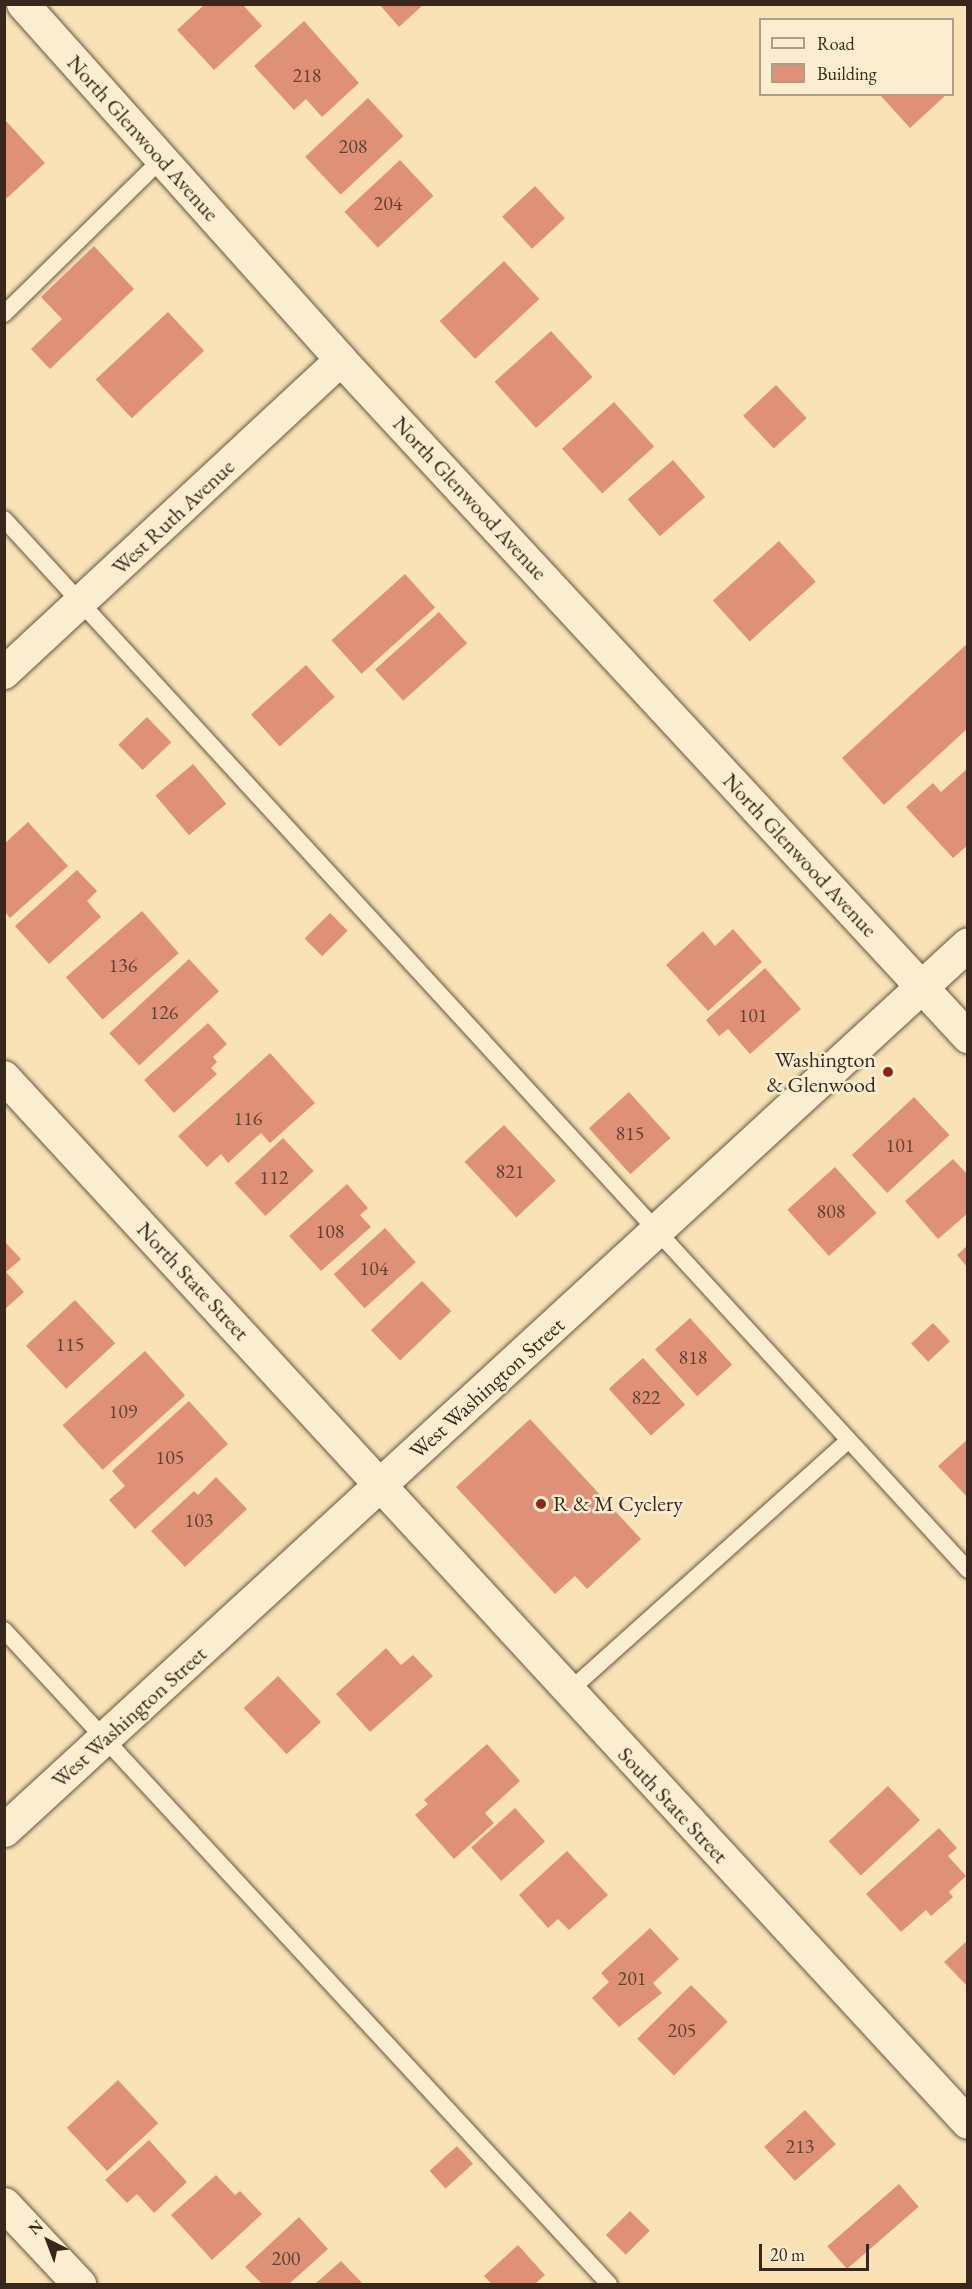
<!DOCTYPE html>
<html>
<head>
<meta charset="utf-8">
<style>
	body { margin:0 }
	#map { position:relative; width:972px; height:2289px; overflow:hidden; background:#f9e3b6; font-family:"EB Garamond",serif }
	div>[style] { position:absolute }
	.building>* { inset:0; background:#df9178; transform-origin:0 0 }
	.roads { filter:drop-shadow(0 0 2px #685642) drop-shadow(0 0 2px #685642) }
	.service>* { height:16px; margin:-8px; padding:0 8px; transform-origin:8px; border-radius:8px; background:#fbedd0 }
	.minor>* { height:32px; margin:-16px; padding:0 16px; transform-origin:16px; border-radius:16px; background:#fbedd0 }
	.tertiary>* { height:33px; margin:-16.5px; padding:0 16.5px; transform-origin:16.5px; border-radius:16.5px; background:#fbedd0 }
	.secondary>* { height:33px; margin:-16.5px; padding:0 16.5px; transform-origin:16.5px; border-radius:16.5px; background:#fbedd0 }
	.dots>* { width:16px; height:16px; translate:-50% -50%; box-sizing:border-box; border:3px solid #fbedd0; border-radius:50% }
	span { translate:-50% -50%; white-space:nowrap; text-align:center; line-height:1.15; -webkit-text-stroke:5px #fbedd0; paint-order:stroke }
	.number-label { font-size:20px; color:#614233 }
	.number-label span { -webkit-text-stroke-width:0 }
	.street-label { font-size:22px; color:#37271c }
	.poi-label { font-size:22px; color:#37271c }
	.right { translate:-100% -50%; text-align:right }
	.left { translate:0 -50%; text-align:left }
	.frame { position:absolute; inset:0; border:6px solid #37271c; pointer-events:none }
	.legend { position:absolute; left:759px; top:18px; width:195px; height:78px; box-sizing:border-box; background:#fbedd0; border:2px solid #ad9e88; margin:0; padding:8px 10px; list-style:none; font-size:18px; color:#37271c }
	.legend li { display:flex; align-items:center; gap:12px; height:30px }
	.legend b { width:30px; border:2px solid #ad9e88 }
	.north { position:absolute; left:18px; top:2211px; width:60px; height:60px; -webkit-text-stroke:4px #fbedd0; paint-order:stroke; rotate:318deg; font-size:16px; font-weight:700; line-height:24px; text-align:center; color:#37271c }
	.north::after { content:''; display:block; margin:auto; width:21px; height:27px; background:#37271c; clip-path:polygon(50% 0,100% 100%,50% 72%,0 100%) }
	.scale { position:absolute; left:759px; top:2244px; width:110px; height:27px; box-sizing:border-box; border:3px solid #37271c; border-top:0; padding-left:8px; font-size:18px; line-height:21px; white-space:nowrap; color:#37271c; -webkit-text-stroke:4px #fbedd0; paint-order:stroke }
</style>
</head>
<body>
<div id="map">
	<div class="building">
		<i style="clip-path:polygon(379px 4px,424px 4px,399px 27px)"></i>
		<i style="clip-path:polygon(204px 5px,243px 5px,262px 26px,214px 70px,177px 30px)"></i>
		<i style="clip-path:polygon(304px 21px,359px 83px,322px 117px,306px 99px,294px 110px,254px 66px)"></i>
		<i style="clip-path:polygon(879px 94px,947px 94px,910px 128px)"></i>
		<i style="left:368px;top:98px;width:52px;height:86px;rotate:47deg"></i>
		<i style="clip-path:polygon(5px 120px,45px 163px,7px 198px,5px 196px)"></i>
		<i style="left:400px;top:160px;width:49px;height:76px;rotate:47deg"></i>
		<i style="left:535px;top:186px;width:44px;height:45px;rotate:47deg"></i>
		<i style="clip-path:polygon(94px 246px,134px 289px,50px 369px,31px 349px,62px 319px,41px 297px)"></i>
		<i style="left:504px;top:261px;width:52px;height:88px;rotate:47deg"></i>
		<i style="left:168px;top:312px;width:53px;height:99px;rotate:47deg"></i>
		<i style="left:551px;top:331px;width:62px;height:76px;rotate:48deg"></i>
		<i style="left:776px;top:385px;width:45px;height:45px;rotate:47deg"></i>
		<i style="left:614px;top:402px;width:60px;height:70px;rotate:48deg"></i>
		<i style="left:673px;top:460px;width:49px;height:60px;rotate:49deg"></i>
		<i style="left:779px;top:541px;width:55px;height:89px;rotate:48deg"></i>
		<i style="left:405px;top:574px;width:45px;height:99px;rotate:48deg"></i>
		<i style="left:439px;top:612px;width:42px;height:86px;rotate:48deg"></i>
		<i style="clip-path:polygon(968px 643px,968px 728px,884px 805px,842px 758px)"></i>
		<i style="left:306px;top:665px;width:43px;height:74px;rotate:48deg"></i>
		<i style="left:147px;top:717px;width:35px;height:40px;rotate:46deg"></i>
		<i style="left:193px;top:764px;width:52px;height:49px;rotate:50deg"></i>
		<i style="clip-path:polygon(968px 768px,968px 845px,953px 858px,906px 807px,933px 783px,941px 792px)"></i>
		<i style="clip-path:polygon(28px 822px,68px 866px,10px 918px,4px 911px,4px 844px)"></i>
		<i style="clip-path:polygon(77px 870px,97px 891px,87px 901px,101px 917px,49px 964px,15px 926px)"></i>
		<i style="left:142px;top:911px;width:56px;height:101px;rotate:49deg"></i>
		<i style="left:330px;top:913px;width:25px;height:36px;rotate:45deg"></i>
		<i style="clip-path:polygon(733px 929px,762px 962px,708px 1011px,666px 965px,703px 931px,715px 946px)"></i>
		<i style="left:189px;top:959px;width:44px;height:109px;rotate:47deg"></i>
		<i style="clip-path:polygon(765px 968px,801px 1009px,750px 1054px,728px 1029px,719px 1036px,706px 1020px)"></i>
		<i style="clip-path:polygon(208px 1023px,227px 1044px,213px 1057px,217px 1062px,211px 1068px,217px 1074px,174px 1113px,144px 1080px)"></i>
		<i style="clip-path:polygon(270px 1053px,315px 1103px,270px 1143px,261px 1133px,228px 1163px,221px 1154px,207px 1167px,178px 1136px)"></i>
		<i style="left:629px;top:1092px;width:62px;height:54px;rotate:48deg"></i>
		<i style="left:914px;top:1097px;width:52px;height:85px;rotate:47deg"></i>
		<i style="left:504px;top:1125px;width:76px;height:54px;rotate:47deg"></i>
		<i style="left:283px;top:1138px;width:45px;height:66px;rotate:47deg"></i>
		<i style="clip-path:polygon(953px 1159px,968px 1175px,968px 1213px,938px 1239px,905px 1201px)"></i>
		<i style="left:835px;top:1167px;width:62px;height:64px;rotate:48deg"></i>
		<i style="clip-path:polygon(347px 1184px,368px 1208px,360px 1215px,371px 1227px,321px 1271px,289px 1236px)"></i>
		<i style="left:385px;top:1228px;width:46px;height:69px;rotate:48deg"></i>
		<i style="clip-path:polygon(4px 1241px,21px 1259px,6px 1272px,24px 1292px,4px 1310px)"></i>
		<i style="clip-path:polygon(968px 1245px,968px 1268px,957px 1255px)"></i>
		<i style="left:422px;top:1281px;width:42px;height:71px;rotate:46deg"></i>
		<i style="left:75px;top:1300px;width:59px;height:67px;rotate:47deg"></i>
		<i style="left:690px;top:1318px;width:63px;height:47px;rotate:48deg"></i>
		<i style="left:933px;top:1323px;width:25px;height:30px;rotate:47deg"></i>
		<i style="left:145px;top:1351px;width:60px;height:111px;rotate:48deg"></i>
		<i style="left:643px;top:1358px;width:63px;height:46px;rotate:48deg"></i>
		<i style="clip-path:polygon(189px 1401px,228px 1444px,135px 1529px,109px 1500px,125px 1486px,112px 1471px)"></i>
		<i style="clip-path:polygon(530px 1419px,641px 1539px,587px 1589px,575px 1576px,555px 1594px,456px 1487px)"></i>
		<i style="clip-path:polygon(968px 1439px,968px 1498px,938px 1466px)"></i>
		<i style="clip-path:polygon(216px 1477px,247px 1509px,185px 1567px,151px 1531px,194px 1491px,198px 1495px)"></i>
		<i style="clip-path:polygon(386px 1648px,401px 1665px,413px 1655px,433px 1676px,370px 1732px,336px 1694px)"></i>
		<i style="left:278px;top:1676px;width:63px;height:47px;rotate:47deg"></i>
		<i style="clip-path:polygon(487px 1744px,520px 1781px,485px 1813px,494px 1823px,454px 1859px,415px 1815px,428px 1804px,424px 1800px)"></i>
		<i style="left:888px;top:1786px;width:47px;height:81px;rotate:47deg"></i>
		<i style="left:515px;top:1808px;width:45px;height:59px;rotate:48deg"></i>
		<i style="clip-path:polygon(939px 1828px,957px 1848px,948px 1856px,966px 1876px,949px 1892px,953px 1897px,931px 1916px,926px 1910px,901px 1932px,866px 1894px)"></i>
		<i style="clip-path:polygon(567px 1851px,608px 1895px,569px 1930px,558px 1919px,548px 1928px,519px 1895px)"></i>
		<i style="clip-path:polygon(650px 1928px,679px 1959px,653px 1983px,662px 1993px,619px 2027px,592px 1998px,609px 1982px,601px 1973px)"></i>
		<i style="clip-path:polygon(968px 1940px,968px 1987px,944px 1962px)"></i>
		<i style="left:691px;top:1985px;width:52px;height:76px;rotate:45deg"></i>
		<i style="left:118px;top:2080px;width:59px;height:70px;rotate:47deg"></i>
		<i style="left:805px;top:2110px;width:46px;height:55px;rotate:48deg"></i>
		<i style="clip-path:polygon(149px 2140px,187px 2182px,154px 2213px,137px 2194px,127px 2203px,105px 2180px)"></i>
		<i style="left:457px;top:2146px;width:24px;height:37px;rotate:48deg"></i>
		<i style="clip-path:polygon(216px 2175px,235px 2195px,240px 2191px,262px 2214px,212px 2260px,171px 2215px)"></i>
		<i style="left:899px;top:2184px;width:30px;height:95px;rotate:49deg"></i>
		<i style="left:630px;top:2211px;width:28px;height:34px;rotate:45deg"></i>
		<i style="clip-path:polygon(299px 2217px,328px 2249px,289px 2284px,262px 2284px,245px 2267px)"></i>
		<i style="clip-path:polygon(518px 2245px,545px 2275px,535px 2284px,492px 2284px,484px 2276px)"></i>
		<i style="clip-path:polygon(341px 2261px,363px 2284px,315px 2284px)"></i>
	</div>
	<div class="roads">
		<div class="service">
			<i style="left:4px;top:314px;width:221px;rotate:-44.5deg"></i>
			<i style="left:4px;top:519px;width:1426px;rotate:47.47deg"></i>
			<i style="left:4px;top:1630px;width:891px;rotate:47.23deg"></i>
			<i style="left:568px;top:1692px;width:377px;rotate:-41.9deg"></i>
		</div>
		<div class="minor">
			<i style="left:23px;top:4px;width:477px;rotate:48.2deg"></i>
			<i style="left:341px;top:360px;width:923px;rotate:47.2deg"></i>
			<i style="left:4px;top:673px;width:460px;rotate:-42.9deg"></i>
			<i style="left:4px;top:1077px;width:1422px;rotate:47.34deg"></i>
		</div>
		<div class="tertiary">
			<i style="left:4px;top:1830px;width:1309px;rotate:-42.59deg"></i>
		</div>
		<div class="secondary">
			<i style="left:4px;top:2204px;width:110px;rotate:46.8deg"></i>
		</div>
	</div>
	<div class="dots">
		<i style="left:888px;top:1072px;background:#8f2418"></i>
		<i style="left:541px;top:1504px;background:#8f2418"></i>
	</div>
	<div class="number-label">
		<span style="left:307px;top:75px">218</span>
		<span style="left:353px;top:146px">208</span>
		<span style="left:388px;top:203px">204</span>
		<span style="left:123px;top:965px">136</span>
		<span style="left:164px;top:1012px">126</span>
		<span style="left:753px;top:1015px">101</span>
		<span style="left:248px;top:1118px">116</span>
		<span style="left:630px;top:1133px">815</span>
		<span style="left:900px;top:1145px">101</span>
		<span style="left:510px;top:1171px">821</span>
		<span style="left:274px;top:1177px">112</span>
		<span style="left:831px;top:1211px">808</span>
		<span style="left:330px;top:1231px">108</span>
		<span style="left:374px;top:1268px">104</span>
		<span style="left:70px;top:1344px">115</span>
		<span style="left:693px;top:1357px">818</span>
		<span style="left:646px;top:1397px">822</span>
		<span style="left:123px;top:1411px">109</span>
		<span style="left:170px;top:1457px">105</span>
		<span style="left:199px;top:1520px">103</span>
		<span style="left:632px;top:1978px">201</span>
		<span style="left:682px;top:2030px">205</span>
		<span style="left:800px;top:2146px">213</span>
		<span style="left:286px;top:2258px">200</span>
	</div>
	<div class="street-label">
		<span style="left:143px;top:138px;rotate:48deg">North Glenwood Avenue</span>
		<span style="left:470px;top:498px;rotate:47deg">North Glenwood Avenue</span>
		<span style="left:173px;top:517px;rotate:-43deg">West Ruth Avenue</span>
		<span style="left:800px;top:855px;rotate:47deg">North Glenwood Avenue</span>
		<span style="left:193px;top:1281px;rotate:47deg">North State Street</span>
		<span style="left:487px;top:1388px;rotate:-42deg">West Washington Street</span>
		<span style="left:129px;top:1717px;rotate:-42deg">West Washington Street</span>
		<span style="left:673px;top:1805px;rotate:47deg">South State Street</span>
	</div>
	<div class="poi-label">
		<span class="right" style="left:876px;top:1072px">Washington<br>&amp; Glenwood</span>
		<span class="left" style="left:553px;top:1504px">R &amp; M Cyclery</span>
	</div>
	<div class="frame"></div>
	<ul class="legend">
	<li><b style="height:8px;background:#fbedd0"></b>Road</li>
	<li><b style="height:16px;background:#df9178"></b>Building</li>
	</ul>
	<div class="north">N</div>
	<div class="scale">20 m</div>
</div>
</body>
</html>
